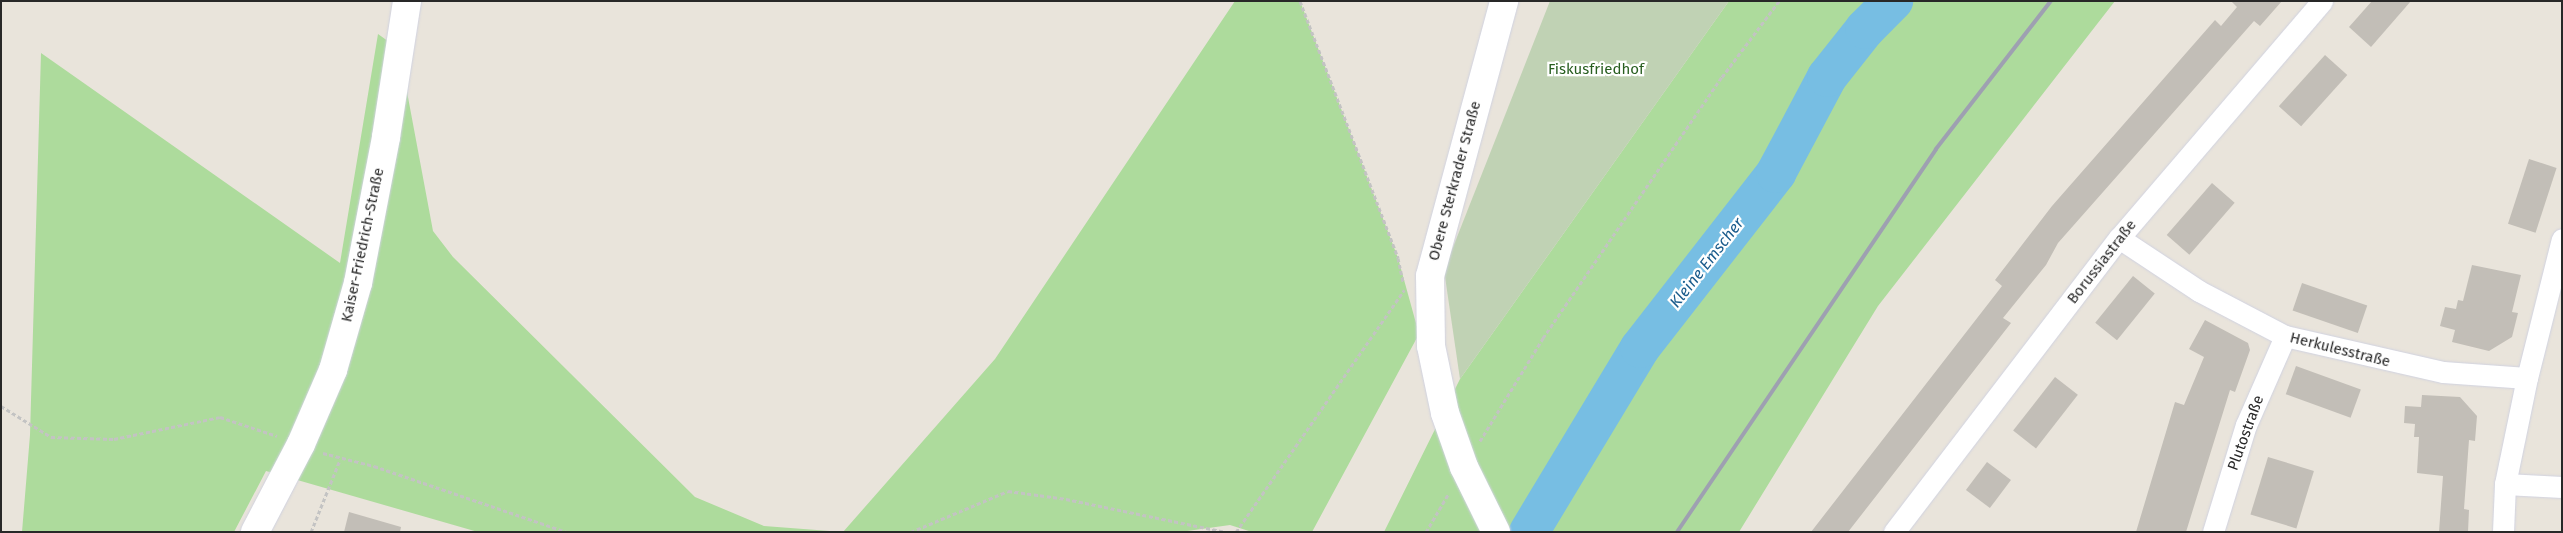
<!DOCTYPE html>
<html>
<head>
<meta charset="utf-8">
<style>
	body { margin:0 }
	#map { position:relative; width:2563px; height:533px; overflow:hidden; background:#e9e4db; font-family:"Fira Sans",sans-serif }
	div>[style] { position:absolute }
	.green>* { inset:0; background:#addb9c }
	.cemetery>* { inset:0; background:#c0d2b4 }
	.river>* { height:40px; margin:-20px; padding:0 20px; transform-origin:20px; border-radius:20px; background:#77bee3 }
	.building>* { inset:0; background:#c2beb7; transform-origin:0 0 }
	.path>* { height:3px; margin-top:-1.5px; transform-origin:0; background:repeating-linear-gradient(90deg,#c3c3c3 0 4px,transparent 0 6.5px) }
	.roads { filter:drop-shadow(0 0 1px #d0d2e0) drop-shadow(0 0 1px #d0d2e0) }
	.street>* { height:21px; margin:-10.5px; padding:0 10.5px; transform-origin:10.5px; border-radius:10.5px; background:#fff }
	.secondary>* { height:28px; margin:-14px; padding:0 14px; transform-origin:14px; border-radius:14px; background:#fff }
	.rail>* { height:4px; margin:-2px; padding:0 2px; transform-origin:2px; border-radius:2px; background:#9ea0b1 }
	span { translate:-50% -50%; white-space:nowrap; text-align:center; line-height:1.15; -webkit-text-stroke:4.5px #fff; paint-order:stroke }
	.park-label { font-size:15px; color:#285e20 }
	.street-label { font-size:15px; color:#282828 }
	.water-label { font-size:16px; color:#195b8b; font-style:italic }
	.frame { position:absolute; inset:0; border:2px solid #282828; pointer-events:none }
</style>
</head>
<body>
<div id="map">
	<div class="green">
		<i style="clip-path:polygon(1235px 1px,1300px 1px,1398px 258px,1419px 334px,1312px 532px,1252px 532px,1230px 525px,1180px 532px,478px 532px,266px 471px,234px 532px,22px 532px,30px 435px,41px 53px,340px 263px,378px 34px,399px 49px,433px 231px,453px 257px,695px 497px,764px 526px,843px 532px,995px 359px)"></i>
		<i style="clip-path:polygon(1729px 1px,2115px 1px,1878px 306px,1739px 532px,1384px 532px,1460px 379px)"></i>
	</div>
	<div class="cemetery">
		<i style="clip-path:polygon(1550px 1px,1729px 1px,1460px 379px,1444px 270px)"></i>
	</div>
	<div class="river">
		<i style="left:1529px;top:532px;width:215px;rotate:-58.9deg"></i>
		<i style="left:1640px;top:348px;width:222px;rotate:-52.1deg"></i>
		<i style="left:1776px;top:173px;width:109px;rotate:-62deg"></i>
		<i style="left:1827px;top:77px;width:61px;rotate:-51.6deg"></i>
		<i style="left:1865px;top:29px;width:40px;rotate:-45deg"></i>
	</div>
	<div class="building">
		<i style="clip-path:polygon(2231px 1px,2282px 1px,2260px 26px,2254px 21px,2058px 243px,2046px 265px,2003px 318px,2011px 323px,1848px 532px,1811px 532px,2002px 286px,1995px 280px,2052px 206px,2215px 20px,2221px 26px,2237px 7px)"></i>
		<i style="clip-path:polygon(2372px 1px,2411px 1px,2371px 47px,2349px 27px)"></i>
		<i style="left:2325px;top:55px;width:30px;height:69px;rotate:42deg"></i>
		<i style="left:2529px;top:159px;width:29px;height:68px;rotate:18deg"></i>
		<i style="left:2212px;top:183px;width:30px;height:69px;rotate:41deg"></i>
		<i style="clip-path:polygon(2472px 265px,2521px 275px,2512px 312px,2518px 313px,2512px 337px,2489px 351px,2452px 342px,2455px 330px,2440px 326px,2445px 307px,2456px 309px,2458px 300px,2463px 301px)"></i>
		<i style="left:2133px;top:276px;width:28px;height:60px;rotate:39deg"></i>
		<i style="left:2302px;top:283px;width:69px;height:29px;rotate:19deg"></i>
		<i style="clip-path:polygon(2205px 320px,2248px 343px,2250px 350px,2235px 392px,2230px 390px,2186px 532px,2136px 532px,2175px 402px,2184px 405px,2204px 357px,2189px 349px)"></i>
		<i style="left:2296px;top:366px;width:69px;height:30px;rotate:20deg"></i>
		<i style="left:2055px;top:377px;width:29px;height:68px;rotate:38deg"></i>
		<i style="clip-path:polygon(2422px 395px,2460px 397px,2477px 416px,2475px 441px,2469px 440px,2464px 509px,2469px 510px,2468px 532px,2439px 532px,2443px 476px,2417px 473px,2419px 437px,2414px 437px,2415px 424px,2404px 423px,2405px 406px,2421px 407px)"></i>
		<i style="left:2268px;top:457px;width:48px;height:60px;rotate:17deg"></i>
		<i style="left:1987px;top:462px;width:30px;height:35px;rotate:37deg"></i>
		<i style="clip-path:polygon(349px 512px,401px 527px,400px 532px,344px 532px)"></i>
	</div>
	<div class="path">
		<i style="left:1300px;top:1px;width:275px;rotate:69.1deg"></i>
		<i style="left:1398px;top:258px;width:24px;rotate:78deg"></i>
		<i style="left:1px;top:406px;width:59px;rotate:31.8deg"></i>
		<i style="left:51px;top:437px;width:63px;rotate:1.8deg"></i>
		<i style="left:114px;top:439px;width:108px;rotate:-11.7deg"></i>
		<i style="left:220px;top:417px;width:60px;rotate:18.4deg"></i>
		<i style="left:1480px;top:441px;width:121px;rotate:-58.5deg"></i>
		<i style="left:1543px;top:338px;width:316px;rotate:-55.6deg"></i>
		<i style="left:1722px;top:77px;width:95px;rotate:-53.1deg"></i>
		<i style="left:323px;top:453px;width:53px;rotate:14.3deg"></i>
		<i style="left:374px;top:466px;width:204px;rotate:18.9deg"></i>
		<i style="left:311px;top:532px;width:78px;rotate:-68.1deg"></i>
		<i style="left:911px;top:532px;width:105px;rotate:-22.9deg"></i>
		<i style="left:1008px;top:491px;width:59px;rotate:7.9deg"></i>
		<i style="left:1066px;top:499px;width:163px;rotate:11.7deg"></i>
		<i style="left:1236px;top:532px;width:295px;rotate:-55.2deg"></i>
		<i style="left:1426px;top:532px;width:45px;rotate:-59.5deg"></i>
	</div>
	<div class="roads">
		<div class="street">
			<i style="left:2119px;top:238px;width:96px;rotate:33.5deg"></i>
			<i style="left:2199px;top:291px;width:97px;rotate:27.6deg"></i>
			<i style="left:2285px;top:336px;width:162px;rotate:12.8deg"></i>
			<i style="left:2443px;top:372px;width:84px;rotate:4.1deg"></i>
			<i style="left:2505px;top:484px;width:57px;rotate:3deg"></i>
			<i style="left:1894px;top:532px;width:370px;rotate:-52.6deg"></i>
			<i style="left:2119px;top:238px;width:312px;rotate:-49.4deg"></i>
			<i style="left:2213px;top:532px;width:112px;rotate:-72.9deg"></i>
			<i style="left:2246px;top:425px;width:97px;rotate:-66.3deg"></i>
			<i style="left:2503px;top:532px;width:48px;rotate:-87.6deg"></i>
			<i style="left:2505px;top:484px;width:108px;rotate:-78.3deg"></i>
			<i style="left:2527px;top:378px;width:143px;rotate:-75.9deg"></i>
		</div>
		<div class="secondary">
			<i style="left:255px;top:532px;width:99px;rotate:-62.4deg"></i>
			<i style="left:301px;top:444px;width:81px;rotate:-66.6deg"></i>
			<i style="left:333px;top:370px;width:91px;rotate:-74deg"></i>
			<i style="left:358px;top:283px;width:149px;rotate:-79.1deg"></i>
			<i style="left:386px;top:137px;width:138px;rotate:-81.2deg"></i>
			<i style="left:1496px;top:532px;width:72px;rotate:-116.2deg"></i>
			<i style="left:1464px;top:467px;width:57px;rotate:-109.4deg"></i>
			<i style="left:1445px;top:413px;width:68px;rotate:-101.8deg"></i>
			<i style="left:1431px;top:346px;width:70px;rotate:-90.8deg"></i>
			<i style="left:1430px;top:276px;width:285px;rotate:-74.9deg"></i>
		</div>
	</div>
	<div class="rail">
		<i style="left:1677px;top:532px;width:462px;rotate:-55.9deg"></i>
		<i style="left:1936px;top:149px;width:187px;rotate:-52.2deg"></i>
	</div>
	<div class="park-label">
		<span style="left:1596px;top:70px">Fiskusfriedhof</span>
	</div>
	<div class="street-label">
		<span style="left:1455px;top:181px;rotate:-75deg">Obere Sterkrader Straße</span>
		<span style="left:363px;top:245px;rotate:-78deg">Kaiser-Friedrich-Straße</span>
		<span style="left:2102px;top:262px;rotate:-52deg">Borussiastraße</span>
		<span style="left:2340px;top:350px;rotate:14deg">Herkulesstraße</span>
		<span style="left:2246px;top:433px;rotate:-70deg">Plutostraße</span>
	</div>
	<div class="water-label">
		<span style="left:1707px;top:263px;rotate:-52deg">Kleine Emscher</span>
	</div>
	<div class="frame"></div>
</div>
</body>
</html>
